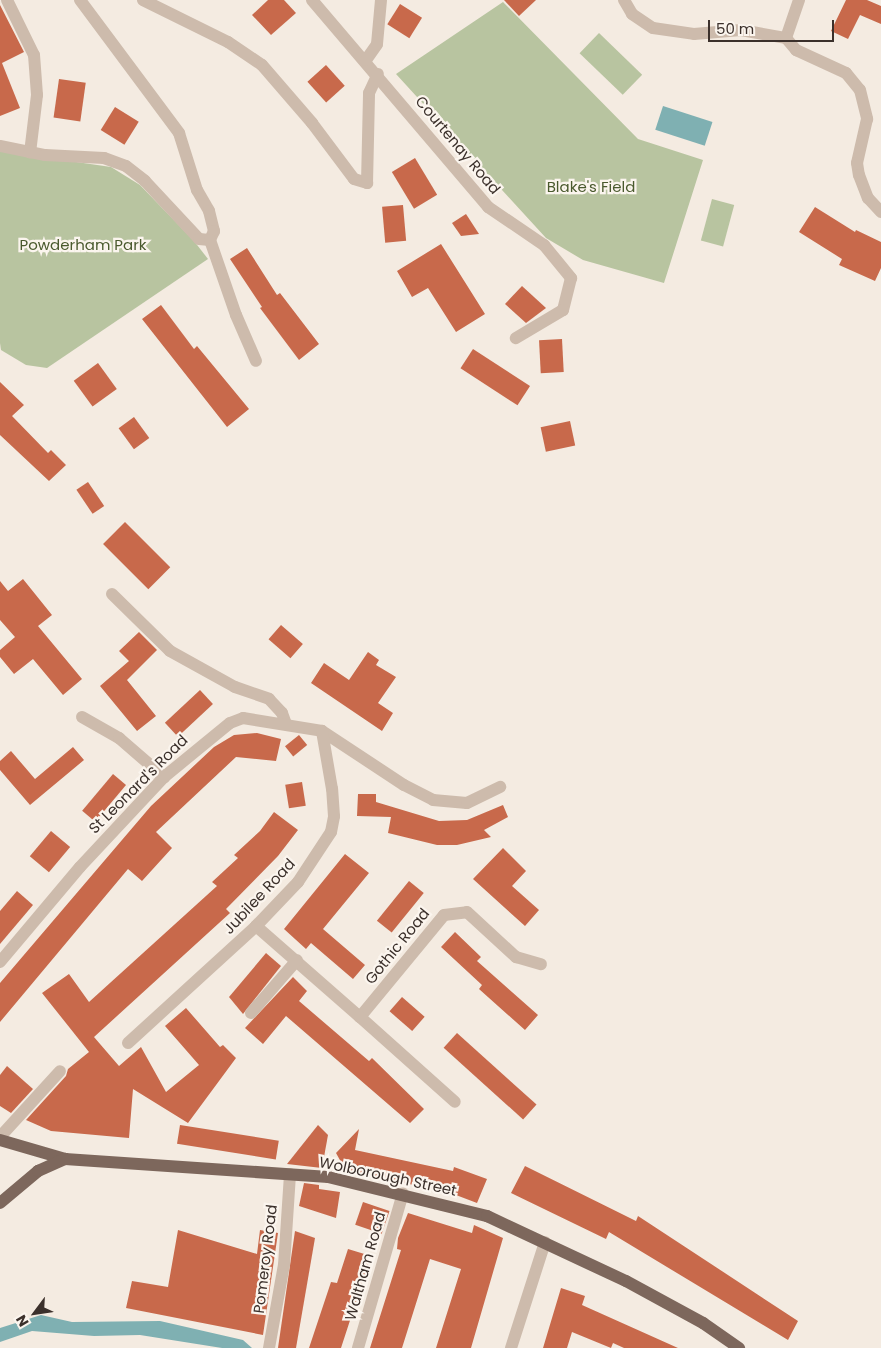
<!DOCTYPE html>
<html>
<head>
<meta charset="utf-8">
<style>
	body { margin:0 }
	#map { position:relative; width:881px; height:1348px; overflow:hidden; background:#f4ebe1; font-family:Poppins,sans-serif }
	div>[style] { position:absolute }
	.green>* { inset:0; background:#b8c4a0; transform-origin:0 0 }
	.water>* { inset:0; background:#7fb0b2; transform-origin:0 0 }
	.building>* { inset:0; background:#c8694b; transform-origin:0 0 }
	.street>* { height:12px; margin:-6px; padding:0 6px; transform-origin:6px; border-radius:6px; background:#cdbbac }
	.primary>* { height:12px; margin:-6px; padding:0 6px; transform-origin:6px; border-radius:6px; background:#7d675c }
	span { translate:-50% -50%; white-space:nowrap; text-align:center; line-height:1.15; -webkit-text-stroke:4.5px #fbf5ee; paint-order:stroke }
	.street-label { font-size:15px; color:#3b302b }
	.park-label { font-size:15px; color:#4a5a2e }
	.north { position:absolute; left:10px; top:1288px; width:50px; height:50px; -webkit-text-stroke:4px #fbf5ee; paint-order:stroke; rotate:239deg; font-size:14px; font-weight:700; line-height:20px; text-align:center; color:#3b302b }
	.north::after { content:''; display:block; margin:auto; width:18px; height:22px; background:#3b302b; clip-path:polygon(50% 0,100% 100%,50% 72%,0 100%) }
	.scale { position:absolute; left:708px; top:20px; width:126px; height:22px; box-sizing:border-box; border:2px solid #3b302b; border-top:0; padding-left:6px; font-size:15px; line-height:18px; white-space:nowrap; color:#3b302b; -webkit-text-stroke:4px #fbf5ee; paint-order:stroke }
</style>
</head>
<body>
<div id="map">
	<div class="green">
		<i style="clip-path:polygon(503px 2px,638px 139px,703px 160px,664px 283px,583px 260px,546px 238px,396px 74px)"></i>
		<i style="left:599px;top:33px;width:60px;height:28px;rotate:44deg"></i>
		<i style="clip-path:polygon(0 151px,111px 167px,140px 185px,194px 241px,208px 259px,47px 368px,26px 365px,1px 350px,0 343px)"></i>
		<i style="left:712px;top:199px;width:23px;height:43px;rotate:15deg"></i>
	</div>
	<div class="water">
		<i style="left:663px;top:106px;width:52px;height:25px;rotate:18deg"></i>
		<i style="clip-path:polygon(41px 1315px,72px 1322px,160px 1321px,243px 1340px,252px 1348px,222px 1348px,140px 1335px,94px 1336px,32px 1331px,0 1342px,0 1328px)"></i>
	</div>
	<div class="building">
		<i style="clip-path:polygon(268px 0,284px 0,296px 13px,271px 35px,252px 15px)"></i>
		<i style="clip-path:polygon(504px 0,536px 0,519px 16px)"></i>
		<i style="clip-path:polygon(846px 0,867px 0,881px 6px,881px 24px,860px 15px,848px 39px,831px 31px)"></i>
		<i style="left:400px;top:4px;width:26px;height:24px;rotate:32deg"></i>
		<i style="clip-path:polygon(0 5px,24px 52px,2px 63px,20px 108px,0 116px)"></i>
		<i style="left:326px;top:65px;width:28px;height:25px;rotate:48deg"></i>
		<i style="left:59px;top:79px;width:27px;height:39px;rotate:8deg"></i>
		<i style="left:115px;top:107px;width:28px;height:27px;rotate:32deg"></i>
		<i style="left:415px;top:158px;width:43px;height:27px;rotate:59deg"></i>
		<i style="left:403px;top:205px;width:36px;height:21px;rotate:85deg"></i>
		<i style="clip-path:polygon(815px 207px,855px 232px,856px 230px,881px 242px,881px 268px,875px 281px,839px 265px,842px 259px,799px 232px)"></i>
		<i style="clip-path:polygon(466px 214px,479px 234px,461px 236px,452px 223px)"></i>
		<i style="clip-path:polygon(441px 244px,485px 314px,456px 332px,428px 288px,412px 297px,397px 271px)"></i>
		<i style="clip-path:polygon(247px 248px,277px 295px,280px 293px,319px 344px,299px 360px,260px 308px,262px 307px,230px 259px)"></i>
		<i style="clip-path:polygon(522px 286px,546px 308px,526px 323px,505px 304px)"></i>
		<i style="clip-path:polygon(161px 305px,194px 349px,197px 346px,249px 409px,227px 427px,142px 319px)"></i>
		<i style="left:562px;top:339px;width:33px;height:23px;rotate:87deg"></i>
		<i style="left:473px;top:349px;width:68px;height:23px;rotate:33deg"></i>
		<i style="left:98px;top:363px;width:32px;height:30px;rotate:54deg"></i>
		<i style="clip-path:polygon(0 382px,24px 405px,12px 416px,48px 453px,51px 450px,66px 465px,49px 481px,0 435px)"></i>
		<i style="left:134px;top:417px;width:26px;height:19px;rotate:54deg"></i>
		<i style="left:570px;top:421px;width:25px;height:30px;rotate:78deg"></i>
		<i style="left:88px;top:482px;width:29px;height:14px;rotate:56deg"></i>
		<i style="left:125px;top:522px;width:64px;height:31px;rotate:45deg"></i>
		<i style="clip-path:polygon(23px 579px,52px 615px,38px 626px,82px 679px,63px 695px,33px 659px,14px 674px,0 657px,0 650px,15px 637px,0 620px,0 581px,8px 591px)"></i>
		<i style="left:281px;top:625px;width:29px;height:19px;rotate:41deg"></i>
		<i style="clip-path:polygon(139px 632px,157px 650px,127px 680px,156px 716px,137px 731px,100px 686px,129px 661px,119px 651px)"></i>
		<i style="clip-path:polygon(368px 652px,379px 660px,376px 665px,396px 677px,378px 703px,393px 713px,382px 731px,311px 683px,324px 663px,349px 680px)"></i>
		<i style="left:200px;top:690px;width:19px;height:48px;rotate:47deg"></i>
		<i style="clip-path:polygon(257px 733px,281px 739px,276px 761px,236px 757px,156px 832px,172px 848px,142px 881px,128px 869px,0 1022px,0 983px,151px 806px,214px 747px,234px 735px)"></i>
		<i style="left:299px;top:735px;width:13px;height:18px;rotate:51deg"></i>
		<i style="clip-path:polygon(73px 747px,84px 760px,30px 805px,0 770px,0 761px,11px 751px,35px 779px)"></i>
		<i style="left:113px;top:774px;width:17px;height:48px;rotate:40deg"></i>
		<i style="left:302px;top:782px;width:24px;height:17px;rotate:81deg"></i>
		<i style="clip-path:polygon(358px 794px,376px 794px,376px 802px,439px 821px,467px 820px,503px 805px,508px 817px,484px 830px,491px 837px,457px 845px,437px 845px,388px 833px,391px 817px,357px 816px)"></i>
		<i style="clip-path:polygon(274px 812px,298px 830px,278px 856px,226px 909px,230px 913px,94px 1037px,119px 1066px,141px 1047px,166px 1092px,199px 1065px,165px 1026px,186px 1008px,220px 1047px,223px 1045px,236px 1058px,188px 1123px,133px 1089px,129px 1138px,51px 1131px,26px 1120px,66px 1076px,68px 1069px,89px 1052px,42px 993px,69px 974px,89px 1002px,217px 886px,212px 882px,238px 858px,234px 855px,260px 831px)"></i>
		<i style="left:51px;top:831px;width:25px;height:33px;rotate:40deg"></i>
		<i style="clip-path:polygon(503px 848px,526px 871px,512px 886px,539px 910px,525px 926px,473px 879px)"></i>
		<i style="clip-path:polygon(345px 854px,369px 873px,323px 929px,365px 965px,353px 979px,311px 943px,306px 949px,284px 929px)"></i>
		<i style="left:409px;top:881px;width:19px;height:51px;rotate:39deg"></i>
		<i style="clip-path:polygon(17px 891px,33px 905px,0 944px,0 911px)"></i>
		<i style="clip-path:polygon(455px 932px,481px 957px,477px 961px,538px 1015px,525px 1030px,479px 989px,482px 985px,441px 947px)"></i>
		<i style="clip-path:polygon(266px 953px,281px 966px,243px 1014px,229px 997px)"></i>
		<i style="clip-path:polygon(293px 977px,307px 991px,299px 1001px,369px 1061px,372px 1058px,424px 1109px,410px 1123px,286px 1016px,263px 1044px,245px 1028px)"></i>
		<i style="left:402px;top:997px;width:30px;height:19px;rotate:41deg"></i>
		<i style="left:457px;top:1033px;width:107px;height:20px;rotate:42deg"></i>
		<i style="clip-path:polygon(7px 1066px,33px 1089px,11px 1113px,0 1106px,0 1075px)"></i>
		<i style="left:180px;top:1125px;width:100px;height:19px;rotate:9deg"></i>
		<i style="clip-path:polygon(318px 1125px,328px 1135px,322px 1168px,287px 1164px)"></i>
		<i style="clip-path:polygon(359px 1129px,355px 1150px,453px 1171px,454px 1167px,487px 1179px,477px 1203px,448px 1192px,346px 1171px,336px 1153px)"></i>
		<i style="clip-path:polygon(525px 1166px,636px 1221px,638px 1216px,798px 1321px,788px 1340px,609px 1232px,606px 1239px,511px 1193px)"></i>
		<i style="clip-path:polygon(304px 1183px,319px 1185px,319px 1189px,340px 1192px,336px 1218px,299px 1206px)"></i>
		<i style="left:363px;top:1202px;width:28px;height:24px;rotate:19deg"></i>
		<i style="clip-path:polygon(408px 1213px,472px 1233px,474px 1225px,503px 1238px,471px 1348px,436px 1348px,461px 1269px,430px 1259px,402px 1348px,370px 1348px,401px 1250px,397px 1249px,398px 1238px)"></i>
		<i style="clip-path:polygon(178px 1230px,257px 1254px,260px 1230px,278px 1233px,263px 1335px,126px 1308px,132px 1281px,168px 1287px)"></i>
		<i style="clip-path:polygon(295px 1231px,315px 1238px,296px 1348px,278px 1348px)"></i>
		<i style="clip-path:polygon(348px 1249px,371px 1256px,341px 1348px,309px 1348px,331px 1282px,337px 1283px)"></i>
		<i style="clip-path:polygon(561px 1288px,585px 1296px,582px 1305px,678px 1348px,624px 1348px,613px 1343px,611px 1348px,572px 1332px,567px 1348px,543px 1348px)"></i>
	</div>
	<div class="street">
		<i style="left:7px;top:0;width:61px;rotate:63.9deg"></i>
		<i style="left:34px;top:55px;width:40px;rotate:85.7deg"></i>
		<i style="left:37px;top:95px;width:58px;rotate:96.9deg"></i>
		<i style="left:80px;top:0;width:166px;rotate:53.3deg"></i>
		<i style="left:179px;top:133px;width:60px;rotate:72.5deg"></i>
		<i style="left:197px;top:190px;width:24px;rotate:60deg"></i>
		<i style="left:209px;top:211px;width:21px;rotate:76deg"></i>
		<i style="left:214px;top:231px;width:10px;rotate:114deg"></i>
		<i style="left:143px;top:0;width:95px;rotate:26.3deg"></i>
		<i style="left:228px;top:42px;width:41px;rotate:34.1deg"></i>
		<i style="left:262px;top:65px;width:77px;rotate:49.2deg"></i>
		<i style="left:312px;top:123px;width:70px;rotate:53.1deg"></i>
		<i style="left:354px;top:179px;width:14px;rotate:17deg"></i>
		<i style="left:367px;top:183px;width:90px;rotate:-88.7deg"></i>
		<i style="left:369px;top:93px;width:21px;rotate:-65deg"></i>
		<i style="left:312px;top:0;width:272px;rotate:49.6deg"></i>
		<i style="left:488px;top:207px;width:68px;rotate:34.2deg"></i>
		<i style="left:544px;top:245px;width:43px;rotate:50.7deg"></i>
		<i style="left:571px;top:278px;width:33px;rotate:104deg"></i>
		<i style="left:563px;top:310px;width:55px;rotate:149.2deg"></i>
		<i style="left:624px;top:0;width:16px;rotate:60deg"></i>
		<i style="left:632px;top:14px;width:25px;rotate:34deg"></i>
		<i style="left:653px;top:28px;width:41px;rotate:8.3deg"></i>
		<i style="left:694px;top:34px;width:47px;rotate:-4.9deg"></i>
		<i style="left:741px;top:30px;width:46px;rotate:10.1deg"></i>
		<i style="left:799px;top:0;width:40px;rotate:108.9deg"></i>
		<i style="left:786px;top:38px;width:16px;rotate:50deg"></i>
		<i style="left:796px;top:50px;width:55px;rotate:24.7deg"></i>
		<i style="left:846px;top:73px;width:22px;rotate:51deg"></i>
		<i style="left:860px;top:90px;width:30px;rotate:76deg"></i>
		<i style="left:867px;top:119px;width:45px;rotate:102.8deg"></i>
		<i style="left:857px;top:163px;width:12px;rotate:81deg"></i>
		<i style="left:859px;top:175px;width:25px;rotate:69deg"></i>
		<i style="left:868px;top:198px;width:19px;rotate:47deg"></i>
		<i style="left:366px;top:60px;width:19px;rotate:-55deg"></i>
		<i style="left:377px;top:44px;width:44px;rotate:-84.8deg"></i>
		<i style="left:0;top:146px;width:46px;rotate:11.3deg"></i>
		<i style="left:45px;top:155px;width:59px;rotate:2.9deg"></i>
		<i style="left:104px;top:158px;width:23px;rotate:20deg"></i>
		<i style="left:126px;top:166px;width:24px;rotate:38deg"></i>
		<i style="left:145px;top:181px;width:79px;rotate:47deg"></i>
		<i style="left:199px;top:239px;width:11px;rotate:5deg"></i>
		<i style="left:210px;top:240px;width:79px;rotate:70.9deg"></i>
		<i style="left:236px;top:315px;width:50px;rotate:66.5deg"></i>
		<i style="left:112px;top:594px;width:81px;rotate:44.5deg"></i>
		<i style="left:170px;top:651px;width:74px;rotate:29deg"></i>
		<i style="left:235px;top:687px;width:36px;rotate:19deg"></i>
		<i style="left:269px;top:699px;width:19px;rotate:47deg"></i>
		<i style="left:282px;top:713px;width:12px;rotate:70deg"></i>
		<i style="left:82px;top:717px;width:43px;rotate:29.6deg"></i>
		<i style="left:119px;top:738px;width:60px;rotate:40.9deg"></i>
		<i style="left:256px;top:926px;width:138px;rotate:41.2deg"></i>
		<i style="left:360px;top:1017px;width:132px;rotate:-50.5deg"></i>
		<i style="left:444px;top:915px;width:23px;rotate:-7deg"></i>
		<i style="left:467px;top:912px;width:67px;rotate:42.6deg"></i>
		<i style="left:516px;top:957px;width:26px;rotate:16deg"></i>
		<i style="left:0;top:962px;width:124px;rotate:-49.9deg"></i>
		<i style="left:80px;top:867px;width:123px;rotate:-47deg"></i>
		<i style="left:164px;top:777px;width:85px;rotate:-39.3deg"></i>
		<i style="left:230px;top:723px;width:14px;rotate:-21deg"></i>
		<i style="left:243px;top:718px;width:80px;rotate:9.3deg"></i>
		<i style="left:322px;top:731px;width:98px;rotate:33.4deg"></i>
		<i style="left:404px;top:785px;width:33px;rotate:27deg"></i>
		<i style="left:433px;top:800px;width:34px;rotate:5deg"></i>
		<i style="left:467px;top:803px;width:37px;rotate:-26deg"></i>
		<i style="left:251px;top:1013px;width:70px;rotate:-49deg"></i>
		<i style="left:360px;top:1017px;width:127px;rotate:41.8deg"></i>
		<i style="left:128px;top:1043px;width:173px;rotate:-42.4deg"></i>
		<i style="left:256px;top:926px;width:61px;rotate:-46.3deg"></i>
		<i style="left:298px;top:882px;width:60px;rotate:-56.6deg"></i>
		<i style="left:331px;top:832px;width:16px;rotate:-79deg"></i>
		<i style="left:334px;top:816px;width:27px;rotate:-94deg"></i>
		<i style="left:332px;top:789px;width:59px;rotate:-99.8deg"></i>
		<i style="left:0;top:1137px;width:89px;rotate:-47.7deg"></i>
		<i style="left:269px;top:1348px;width:84px;rotate:-79.8deg"></i>
		<i style="left:284px;top:1265px;width:91px;rotate:-86.2deg"></i>
		<i style="left:358px;top:1348px;width:161px;rotate:-73.8deg"></i>
		<i style="left:511px;top:1348px;width:111px;rotate:-72.2deg"></i>
	</div>
	<div class="primary">
		<i style="left:0;top:1140px;width:68px;rotate:16.3deg"></i>
		<i style="left:65px;top:1159px;width:264px;rotate:3.9deg"></i>
		<i style="left:328px;top:1177px;width:164px;rotate:13.8deg"></i>
		<i style="left:487px;top:1216px;width:153px;rotate:25.1deg"></i>
		<i style="left:626px;top:1281px;width:88px;rotate:28.6deg"></i>
		<i style="left:703px;top:1323px;width:44px;rotate:34.8deg"></i>
		<i style="left:0;top:1203px;width:50px;rotate:-40.1deg"></i>
		<i style="left:38px;top:1171px;width:30px;rotate:-24deg"></i>
	</div>
	<div class="street-label">
		<span style="left:458px;top:145px;rotate:50deg">Courtenay Road</span>
		<span style="left:138px;top:784px;rotate:-45deg">St Leonard's Road</span>
		<span style="left:259px;top:896px;rotate:-47deg">Jubilee Road</span>
		<span style="left:397px;top:946px;rotate:-51deg">Gothic Road</span>
		<span style="left:388px;top:1176px;rotate:12deg">Wolborough Street</span>
		<span style="left:265px;top:1259px;rotate:-83deg">Pomeroy Road</span>
		<span style="left:365px;top:1266px;rotate:-74deg">Waltham Road</span>
	</div>
	<div class="park-label">
		<span style="left:591px;top:187px">Blake's Field</span>
		<span style="left:83px;top:245px">Powderham Park</span>
	</div>
	<div class="north">N</div>
	<div class="scale">50 m</div>
</div>
</body>
</html>
